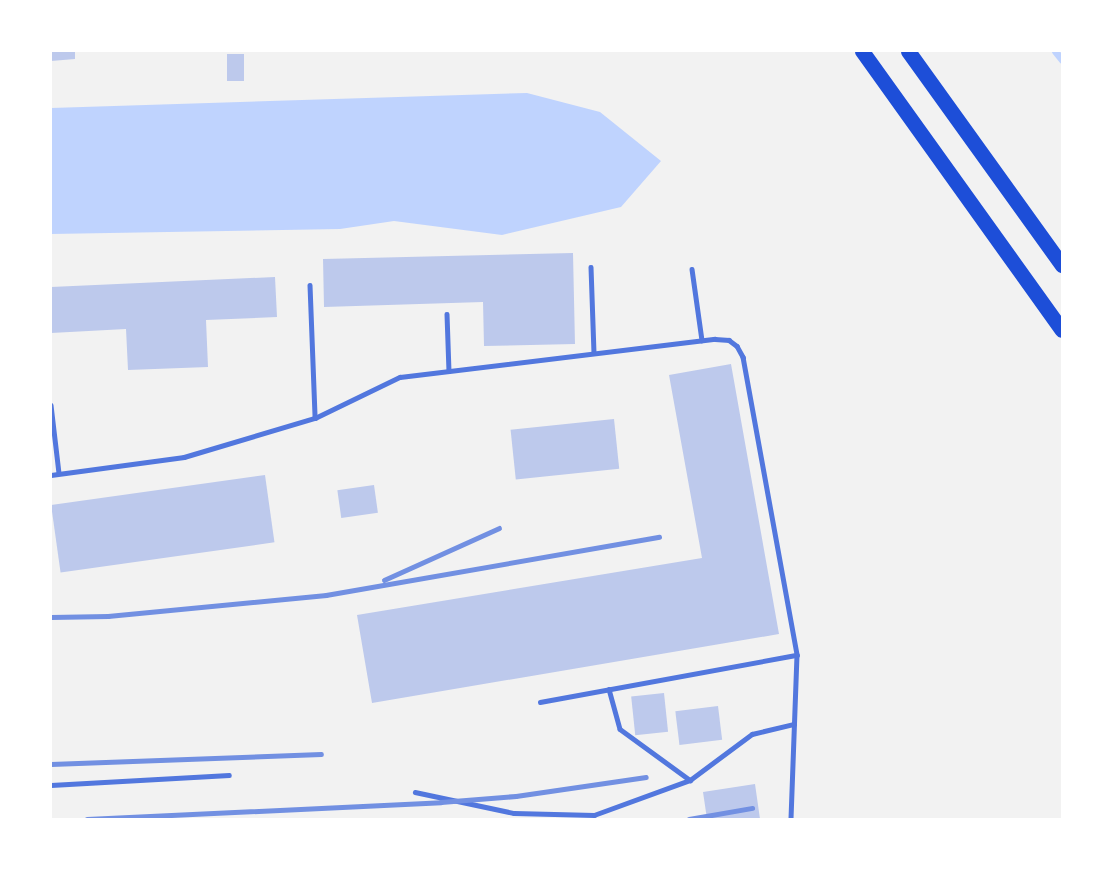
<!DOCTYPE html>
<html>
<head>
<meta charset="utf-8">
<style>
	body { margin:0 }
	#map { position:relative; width:1113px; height:870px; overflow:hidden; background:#f2f2f2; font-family:Ubuntu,sans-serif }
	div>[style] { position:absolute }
	.water>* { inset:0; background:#bfd3fe }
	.stream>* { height:7px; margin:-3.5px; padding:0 3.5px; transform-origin:3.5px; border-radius:3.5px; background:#bfd3fe }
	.building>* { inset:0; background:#bdc9ec; transform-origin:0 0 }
	.service>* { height:4.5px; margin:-2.25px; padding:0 2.25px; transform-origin:2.25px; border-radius:2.25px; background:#5277de }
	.primary>* { height:15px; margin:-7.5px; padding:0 7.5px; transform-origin:7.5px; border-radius:7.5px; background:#1d4ed8 }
	.rail>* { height:4.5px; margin:-2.25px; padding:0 2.25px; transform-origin:2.25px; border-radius:2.25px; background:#7290e2 }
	span { translate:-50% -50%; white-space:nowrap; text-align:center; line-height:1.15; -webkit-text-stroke:6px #fff; paint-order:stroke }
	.frame { position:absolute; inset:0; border:52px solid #fff; pointer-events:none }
</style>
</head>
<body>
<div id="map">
	<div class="water">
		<i style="clip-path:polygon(527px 93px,600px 112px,661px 161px,621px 207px,502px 235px,394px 221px,340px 229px,51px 234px,51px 108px)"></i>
	</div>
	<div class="stream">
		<i style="left:1055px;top:51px;width:11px;rotate:52deg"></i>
	</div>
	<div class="building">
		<i style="clip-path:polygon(51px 51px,75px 51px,75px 59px,51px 61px)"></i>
		<i style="left:227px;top:54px;width:17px;height:27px"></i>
		<i style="clip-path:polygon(573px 253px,575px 344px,484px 346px,483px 302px,324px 307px,323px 259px)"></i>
		<i style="clip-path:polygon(275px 277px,277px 317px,206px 320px,208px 367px,128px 370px,126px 329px,51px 333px,51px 287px)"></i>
		<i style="clip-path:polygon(731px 364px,779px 634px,372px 703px,357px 615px,702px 558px,669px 375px)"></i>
		<i style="left:614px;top:419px;width:50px;height:104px;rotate:84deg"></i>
		<i style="left:265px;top:475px;width:68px;height:216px;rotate:82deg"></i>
		<i style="left:374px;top:485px;width:28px;height:37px;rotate:82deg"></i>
		<i style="left:664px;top:693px;width:39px;height:33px;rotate:84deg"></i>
		<i style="left:718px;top:706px;width:34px;height:43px;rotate:83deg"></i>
		<i style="clip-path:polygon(755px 784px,760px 819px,707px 819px,703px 792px)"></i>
	</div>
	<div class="service">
		<i style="left:591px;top:267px;width:86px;rotate:88deg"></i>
		<i style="left:692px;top:269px;width:72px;rotate:82deg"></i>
		<i style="left:310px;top:285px;width:133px;rotate:87.8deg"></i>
		<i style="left:447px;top:314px;width:57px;rotate:88deg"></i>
		<i style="left:51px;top:405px;width:68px;rotate:83.3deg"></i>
		<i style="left:51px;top:475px;width:134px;rotate:-7.7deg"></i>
		<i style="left:184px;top:457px;width:137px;rotate:-16.6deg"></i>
		<i style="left:315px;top:418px;width:94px;rotate:-25.8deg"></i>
		<i style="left:400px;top:377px;width:317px;rotate:-6.9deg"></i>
		<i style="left:715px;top:339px;width:14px;rotate:4deg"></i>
		<i style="left:729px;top:340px;width:10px;rotate:37deg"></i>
		<i style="left:737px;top:346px;width:13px;rotate:61deg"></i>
		<i style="left:743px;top:357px;width:303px;rotate:79.7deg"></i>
		<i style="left:797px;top:655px;width:164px;rotate:92.1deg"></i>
		<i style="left:609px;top:689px;width:41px;rotate:74.6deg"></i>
		<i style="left:620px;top:729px;width:87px;rotate:36.1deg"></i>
		<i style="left:540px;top:702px;width:261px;rotate:-10.4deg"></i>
		<i style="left:51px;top:785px;width:178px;rotate:-3.2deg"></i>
		<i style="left:415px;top:792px;width:101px;rotate:12deg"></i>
		<i style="left:514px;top:813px;width:80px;rotate:1.4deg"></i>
		<i style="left:594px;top:815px;width:102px;rotate:-20deg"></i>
		<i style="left:690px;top:780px;width:77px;rotate:-36.6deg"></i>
		<i style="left:752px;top:734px;width:43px;rotate:-13.4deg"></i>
	</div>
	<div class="primary">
		<i style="left:862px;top:51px;width:343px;rotate:54.4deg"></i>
		<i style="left:908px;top:51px;width:264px;rotate:54.3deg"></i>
	</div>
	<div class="rail">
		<i style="left:384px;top:580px;width:126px;rotate:-24.3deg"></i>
		<i style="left:51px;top:617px;width:57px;rotate:-1deg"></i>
		<i style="left:108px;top:616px;width:219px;rotate:-5.5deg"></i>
		<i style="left:326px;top:595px;width:338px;rotate:-9.9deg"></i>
		<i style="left:51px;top:764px;width:270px;rotate:-2.1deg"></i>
		<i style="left:87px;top:819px;width:354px;rotate:-2.7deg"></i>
		<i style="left:441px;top:802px;width:75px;rotate:-4.6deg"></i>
		<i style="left:516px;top:796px;width:131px;rotate:-8.3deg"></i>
		<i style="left:689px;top:819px;width:64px;rotate:-9.9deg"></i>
	</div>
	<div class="frame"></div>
</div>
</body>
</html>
